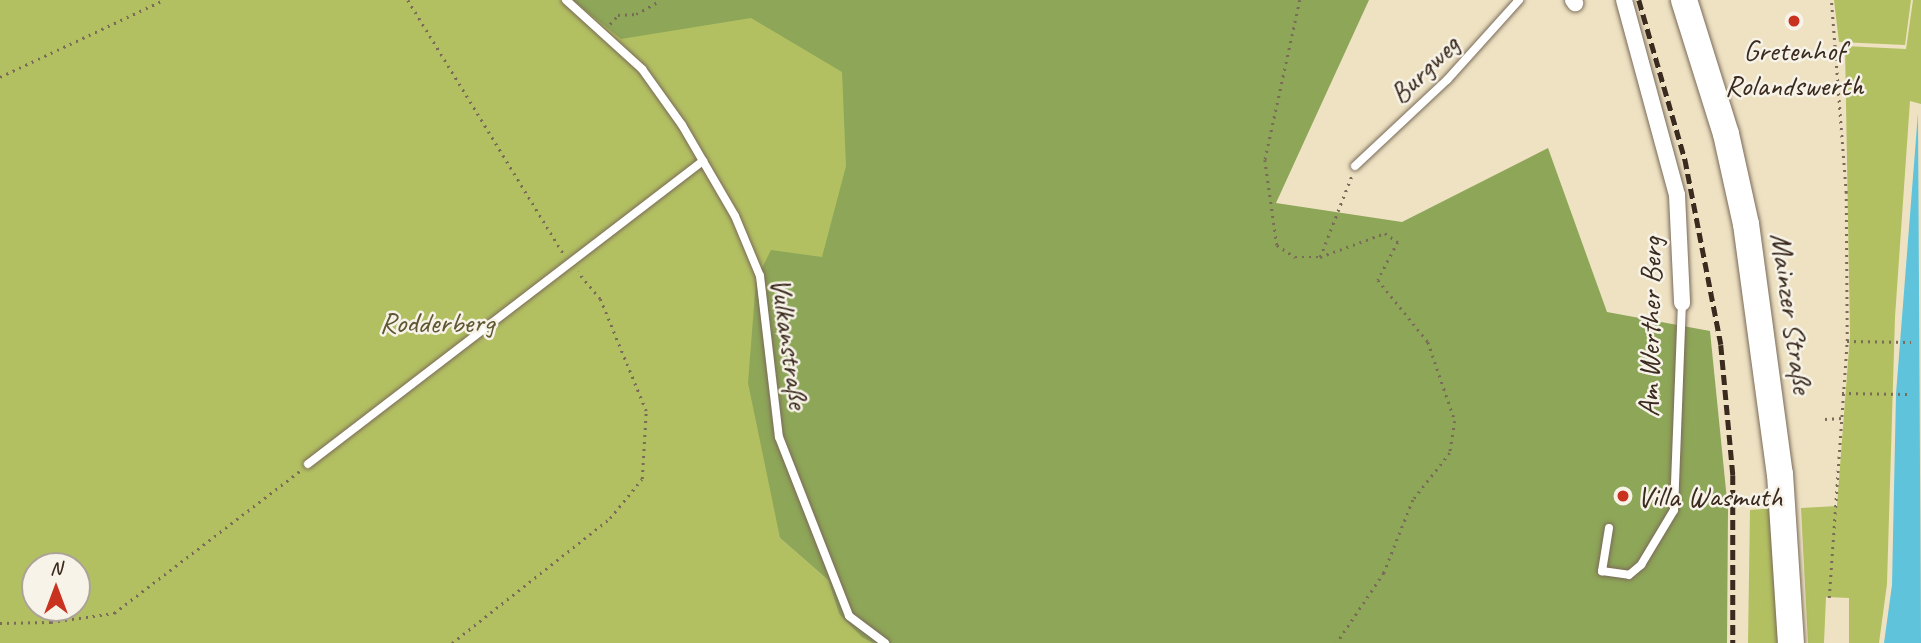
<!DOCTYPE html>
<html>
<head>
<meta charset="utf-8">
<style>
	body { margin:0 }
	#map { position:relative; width:1921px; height:643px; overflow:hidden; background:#eee2c3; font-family:Caveat,sans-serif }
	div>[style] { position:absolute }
	.green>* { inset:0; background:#b3c062 }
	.forest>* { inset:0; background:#8ea658 }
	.water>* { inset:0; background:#5ec3db }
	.path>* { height:2.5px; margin-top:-1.25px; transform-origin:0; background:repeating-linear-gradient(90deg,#7a6a58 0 2px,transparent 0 7px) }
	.roads { filter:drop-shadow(0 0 2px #7a6a58) drop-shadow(0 0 2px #7a6a58) }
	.service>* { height:8px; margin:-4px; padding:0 4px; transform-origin:4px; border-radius:4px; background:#fff }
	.minor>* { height:16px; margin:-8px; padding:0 8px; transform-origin:8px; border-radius:8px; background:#fff }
	.primary>* { height:26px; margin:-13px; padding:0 13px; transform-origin:13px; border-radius:13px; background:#fff }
	.rail>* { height:4.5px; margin-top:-2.25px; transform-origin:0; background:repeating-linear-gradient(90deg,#3b2a1e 0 10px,transparent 0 15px) }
	.dots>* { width:19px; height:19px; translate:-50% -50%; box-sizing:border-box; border:4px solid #f7f3e8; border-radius:50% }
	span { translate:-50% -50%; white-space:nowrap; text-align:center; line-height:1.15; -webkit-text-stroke:5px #f7f3e8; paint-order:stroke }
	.poi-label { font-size:30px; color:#3b2a1e }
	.left { translate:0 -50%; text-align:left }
	.street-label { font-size:30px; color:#3b2a1e }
	.park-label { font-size:30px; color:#5f5732 }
	.north { position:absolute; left:21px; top:552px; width:70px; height:70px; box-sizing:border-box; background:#f7f3e8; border:2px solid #aca397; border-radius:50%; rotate:0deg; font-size:19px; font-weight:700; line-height:28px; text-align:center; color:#3b2a1e }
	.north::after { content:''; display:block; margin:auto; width:24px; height:32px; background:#c8321e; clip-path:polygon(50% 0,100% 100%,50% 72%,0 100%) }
</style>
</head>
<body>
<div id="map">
	<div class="green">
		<i style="clip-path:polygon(evenodd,0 0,766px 0,848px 45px,874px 107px,780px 538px,828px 580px,839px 614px,873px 643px,0 643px,0 0,35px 566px,77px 566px,77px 608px,35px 608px,35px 566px)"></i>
		<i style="clip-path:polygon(1834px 0,1911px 0,1905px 45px,1839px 42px)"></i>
		<i style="clip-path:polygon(1913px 0,1921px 0,1921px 104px,1910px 101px,1895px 317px,1887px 584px,1879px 643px,1849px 643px,1849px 598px,1826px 597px,1824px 643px,1808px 643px,1801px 508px,1837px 506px,1850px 335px,1845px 46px,1906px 49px)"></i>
		<i style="clip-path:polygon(1776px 508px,1784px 643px,1748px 643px,1750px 510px)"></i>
	</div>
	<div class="forest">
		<i style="clip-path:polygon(573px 0,1369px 0,1276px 203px,1402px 222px,1548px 148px,1607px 312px,1710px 331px,1728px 510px,1727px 643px,873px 643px,862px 637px,839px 614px,828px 580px,780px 538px,748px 383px,756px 280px,771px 250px,822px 257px,846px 166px,842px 72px,751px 18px,621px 39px)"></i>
	</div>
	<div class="water">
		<i style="clip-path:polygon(1918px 113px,1921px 643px,1884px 643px,1892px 585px,1896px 394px)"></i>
	</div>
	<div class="path">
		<i style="left:408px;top:0;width:300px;rotate:58.5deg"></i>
		<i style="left:1300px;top:0;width:164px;rotate:102.3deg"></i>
		<i style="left:1265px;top:160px;width:86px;rotate:82deg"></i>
		<i style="left:1277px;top:245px;width:22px;rotate:34deg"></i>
		<i style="left:1295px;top:257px;width:25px"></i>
		<i style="left:1320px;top:257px;width:69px;rotate:-20.3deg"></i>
		<i style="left:1385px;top:233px;width:16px;rotate:35deg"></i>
		<i style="left:1398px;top:242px;width:43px;rotate:117.8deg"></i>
		<i style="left:1378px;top:280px;width:80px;rotate:51.1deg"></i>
		<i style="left:1428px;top:342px;width:83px;rotate:71.1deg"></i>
		<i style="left:1455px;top:421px;width:32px;rotate:99deg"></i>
		<i style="left:1450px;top:453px;width:60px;rotate:128.2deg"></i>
		<i style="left:1413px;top:500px;width:79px;rotate:111.7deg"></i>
		<i style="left:1384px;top:573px;width:84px;rotate:123.9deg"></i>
		<i style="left:610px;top:24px;width:12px;rotate:-48deg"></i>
		<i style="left:618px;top:15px;width:18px;rotate:-3deg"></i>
		<i style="left:636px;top:14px;width:25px;rotate:-29deg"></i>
		<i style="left:0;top:77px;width:181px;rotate:-25.2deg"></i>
		<i style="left:1320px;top:257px;width:88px;rotate:-68.7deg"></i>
		<i style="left:1847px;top:341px;width:64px;rotate:0.9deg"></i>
		<i style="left:1842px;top:393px;width:65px;rotate:0.9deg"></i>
		<i style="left:1825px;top:419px;width:16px;rotate:-4deg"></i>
		<i style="left:1829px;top:598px;width:258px;rotate:-86deg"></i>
		<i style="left:1847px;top:341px;width:148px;rotate:-90.4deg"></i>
		<i style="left:1846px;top:193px;width:194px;rotate:-94.4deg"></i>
		<i style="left:0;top:623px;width:51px;rotate:-1.1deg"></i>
		<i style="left:51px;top:622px;width:64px;rotate:-8.1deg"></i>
		<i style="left:114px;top:613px;width:235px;rotate:-37.4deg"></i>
		<i style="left:452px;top:643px;width:201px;rotate:-38.3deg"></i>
		<i style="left:610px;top:518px;width:50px;rotate:-50.6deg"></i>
		<i style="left:642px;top:479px;width:68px;rotate:-86.6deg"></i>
		<i style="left:646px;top:411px;width:121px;rotate:-112.3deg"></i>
		<i style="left:600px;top:299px;width:35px;rotate:-130deg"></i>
	</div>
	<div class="roads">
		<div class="service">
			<i style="left:566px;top:0;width:103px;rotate:42.2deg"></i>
			<i style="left:642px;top:69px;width:69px;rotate:54.5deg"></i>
			<i style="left:682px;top:125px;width:105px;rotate:59.8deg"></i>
			<i style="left:735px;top:216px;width:65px;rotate:67.4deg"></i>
			<i style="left:760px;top:276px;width:162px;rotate:83.3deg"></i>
			<i style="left:779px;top:437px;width:192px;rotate:68.6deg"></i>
			<i style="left:849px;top:616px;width:45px;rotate:36.9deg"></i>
			<i style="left:1355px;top:166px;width:126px;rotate:-43.1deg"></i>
			<i style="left:1447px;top:80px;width:108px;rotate:-48deg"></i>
			<i style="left:308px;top:464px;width:498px;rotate:-37.5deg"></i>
			<i style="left:1609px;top:528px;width:44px;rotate:99.2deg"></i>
			<i style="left:1602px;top:571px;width:27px;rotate:8deg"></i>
			<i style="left:1629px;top:575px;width:16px;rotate:-40deg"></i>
			<i style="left:1641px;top:565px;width:64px;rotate:-59deg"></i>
			<i style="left:1674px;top:510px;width:207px;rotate:-87.8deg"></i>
		</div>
		<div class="minor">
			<i style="left:1573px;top:0;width:4px;rotate:56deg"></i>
			<i style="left:1624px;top:0;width:202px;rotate:74.8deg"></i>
			<i style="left:1677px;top:195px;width:108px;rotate:87.3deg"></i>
		</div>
		<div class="primary">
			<i style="left:1684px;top:0;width:140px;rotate:72.6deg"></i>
			<i style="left:1726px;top:134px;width:92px;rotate:77.5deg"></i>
			<i style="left:1746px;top:224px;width:252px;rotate:82.3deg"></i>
			<i style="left:1780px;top:474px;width:169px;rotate:86.3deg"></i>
		</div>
	</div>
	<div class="rail">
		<i style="left:1639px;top:0;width:166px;rotate:73.9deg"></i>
		<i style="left:1685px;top:159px;width:189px;rotate:79deg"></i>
		<i style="left:1721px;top:345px;width:131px;rotate:84.7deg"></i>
		<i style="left:1733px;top:475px;width:168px;rotate:90deg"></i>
	</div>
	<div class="dots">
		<i style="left:1794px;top:21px;background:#c8321e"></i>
		<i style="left:1623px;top:496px;background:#c8321e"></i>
	</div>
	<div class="poi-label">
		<span style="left:1794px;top:67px">Gretenhof<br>Rolandswerth</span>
		<span class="left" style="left:1637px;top:496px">Villa Wasmuth</span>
	</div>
	<div class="street-label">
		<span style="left:1424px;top:69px;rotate:-44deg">Burgweg</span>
		<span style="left:1792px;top:313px;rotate:82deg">Mainzer Straße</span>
		<span style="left:1650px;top:327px;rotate:-89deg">Am Werther Berg</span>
		<span style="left:790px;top:343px;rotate:82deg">Vulkanstraße</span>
	</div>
	<div class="park-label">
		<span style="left:437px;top:322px">Rodderberg</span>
	</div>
	<div class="north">N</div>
</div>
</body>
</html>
